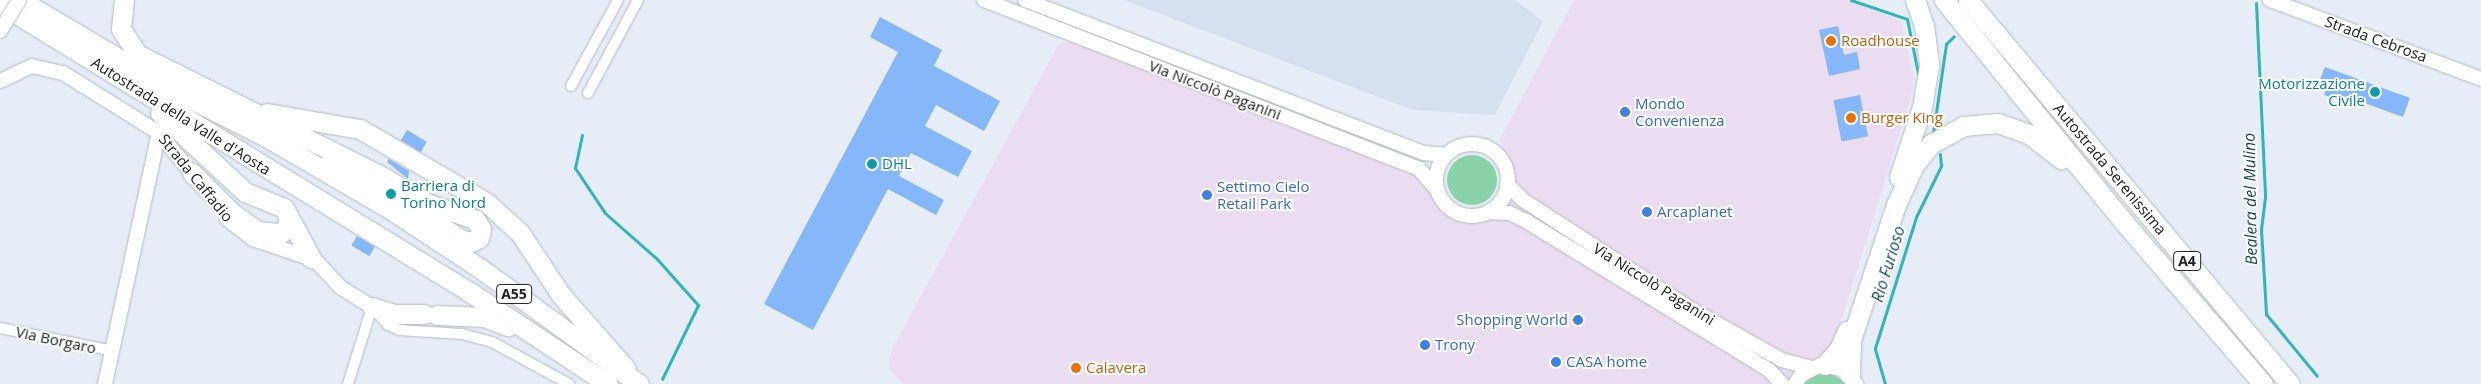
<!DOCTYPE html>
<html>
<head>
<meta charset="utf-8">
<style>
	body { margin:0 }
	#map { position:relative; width:2481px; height:384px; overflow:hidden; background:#e6edf7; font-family:"Open Sans",sans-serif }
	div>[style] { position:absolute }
	.commercial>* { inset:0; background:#eaddf1 }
	.built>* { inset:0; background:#d5e1f0 }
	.green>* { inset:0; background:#8ad3a9 }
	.round { border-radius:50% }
	.stream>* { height:3px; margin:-1.5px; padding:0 1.5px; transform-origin:1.5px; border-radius:1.5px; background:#32b4bd }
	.building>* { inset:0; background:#86b7f9; transform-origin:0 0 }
	.roads { filter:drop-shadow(0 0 1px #b5bbc4) drop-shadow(0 0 1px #b5bbc4) }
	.street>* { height:10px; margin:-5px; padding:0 5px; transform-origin:5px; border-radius:5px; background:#fff }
	.secondary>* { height:14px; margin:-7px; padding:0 7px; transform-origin:7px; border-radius:7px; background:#fff }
	.secondary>.ring { margin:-7px; padding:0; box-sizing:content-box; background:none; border:14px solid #fff; border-radius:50% }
	.highway>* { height:19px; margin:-9.5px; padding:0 9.5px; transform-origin:9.5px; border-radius:9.5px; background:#fff }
	.bridges { filter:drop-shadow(0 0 1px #b5bbc4) drop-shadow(0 0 1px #b5bbc4) }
	.secondary-bridge>* { height:14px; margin:-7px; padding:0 7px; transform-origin:7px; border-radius:7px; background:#fff }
	.dots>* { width:14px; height:14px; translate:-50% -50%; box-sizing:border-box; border:2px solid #fff; border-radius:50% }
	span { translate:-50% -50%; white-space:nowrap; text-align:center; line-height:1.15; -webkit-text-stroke:4px #fff; paint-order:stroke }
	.shield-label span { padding:1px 4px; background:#fff; border:1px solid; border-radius:4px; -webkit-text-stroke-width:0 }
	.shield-label { font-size:14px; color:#202226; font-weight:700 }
	.street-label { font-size:15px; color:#202226 }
	.food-label { font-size:15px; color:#c56008 }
	.left { translate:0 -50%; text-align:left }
	.culture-label { font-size:15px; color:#0d838f }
	.right { translate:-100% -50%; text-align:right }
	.shop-label { font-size:15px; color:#366cbe }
	.water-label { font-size:16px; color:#11484c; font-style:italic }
</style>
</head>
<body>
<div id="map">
	<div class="commercial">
		<i style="clip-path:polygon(1574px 0,1847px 0,1901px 21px,1914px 78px,1911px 97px,1837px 334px,1860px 384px,903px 384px,891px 371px,889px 360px,893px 347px,1059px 44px,1070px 42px,1408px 169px,1426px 183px,1458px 220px,1494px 217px,1515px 182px,1500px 139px)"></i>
	</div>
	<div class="built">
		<i style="clip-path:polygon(1124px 0,1515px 0,1543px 21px,1495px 115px,1412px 110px)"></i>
	</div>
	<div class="green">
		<i class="round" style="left:1447px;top:155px;width:50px;height:50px"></i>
		<i style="clip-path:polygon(1829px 372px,1847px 384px,1804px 384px,1812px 376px)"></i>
	</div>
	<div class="stream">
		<i style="left:1851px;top:0;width:59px;rotate:18.7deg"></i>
		<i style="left:1907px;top:19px;width:55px;rotate:78.5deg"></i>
		<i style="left:2256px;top:3px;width:194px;rotate:87.3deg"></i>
		<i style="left:2265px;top:197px;width:32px;rotate:97deg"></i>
		<i style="left:2261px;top:229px;width:85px;rotate:86.6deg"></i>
		<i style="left:2266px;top:314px;width:80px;rotate:50.6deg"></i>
		<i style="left:1933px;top:133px;width:90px;rotate:-81.7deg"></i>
		<i style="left:1946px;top:44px;width:11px;rotate:-45deg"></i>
		<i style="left:582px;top:135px;width:34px;rotate:102deg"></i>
		<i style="left:575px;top:168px;width:54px;rotate:56.3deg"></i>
		<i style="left:605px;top:213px;width:69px;rotate:41.5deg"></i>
		<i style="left:657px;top:259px;width:62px;rotate:48.3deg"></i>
		<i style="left:698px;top:305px;width:82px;rotate:115.9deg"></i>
		<i style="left:1885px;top:384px;width:37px;rotate:-106deg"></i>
		<i style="left:1875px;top:348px;width:137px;rotate:-72.6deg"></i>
		<i style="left:1916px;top:217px;width:57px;rotate:-63.9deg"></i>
		<i style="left:1941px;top:166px;width:12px;rotate:-95deg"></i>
	</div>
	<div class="building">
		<i style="clip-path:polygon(880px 17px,942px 50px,934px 66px,1000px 101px,984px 131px,936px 105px,925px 126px,972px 151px,958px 177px,911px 153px,899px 176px,944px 200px,936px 215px,888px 189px,813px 330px,764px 304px,898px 52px,870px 37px)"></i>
		<i style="clip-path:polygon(1838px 26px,1844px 55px,1857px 52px,1860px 69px,1829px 76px,1819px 30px)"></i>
		<i style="clip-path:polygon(2325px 67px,2410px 98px,2403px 117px,2351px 98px,2349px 104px,2324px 95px,2329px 82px,2320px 79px)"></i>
		<i style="left:1860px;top:95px;width:42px;height:27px;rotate:79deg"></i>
		<i style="left:407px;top:130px;width:23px;height:12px;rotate:31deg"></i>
		<i style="clip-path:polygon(389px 159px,409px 171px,408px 179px,387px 162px)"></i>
		<i style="left:357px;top:236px;width:21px;height:11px;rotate:31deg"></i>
	</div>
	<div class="roads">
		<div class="street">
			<i style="left:571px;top:86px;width:98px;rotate:-61.3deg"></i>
			<i style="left:588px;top:93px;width:106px;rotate:-61.7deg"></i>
			<i style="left:0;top:328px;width:115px;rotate:11.5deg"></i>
			<i style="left:348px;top:384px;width:81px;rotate:-72.7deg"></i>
			<i style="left:372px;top:307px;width:24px;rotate:48deg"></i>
			<i style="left:388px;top:325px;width:12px;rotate:24deg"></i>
			<i style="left:399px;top:330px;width:63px;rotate:3.6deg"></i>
			<i style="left:462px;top:334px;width:31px;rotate:15deg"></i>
			<i style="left:492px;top:342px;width:88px;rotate:28.6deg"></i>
		</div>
		<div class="secondary">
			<i style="left:984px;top:0;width:467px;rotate:21.2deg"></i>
			<i style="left:1419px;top:169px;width:28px;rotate:49deg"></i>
			<i style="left:1025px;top:0;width:427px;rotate:21deg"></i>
			<i style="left:1424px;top:153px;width:22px;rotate:5deg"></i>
			<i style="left:2270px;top:0;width:225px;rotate:20.5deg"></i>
			<i style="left:0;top:81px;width:35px;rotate:-25deg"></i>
			<i style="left:32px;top:66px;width:32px;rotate:13deg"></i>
			<i style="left:63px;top:73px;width:113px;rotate:32deg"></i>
			<i style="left:159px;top:133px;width:60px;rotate:51deg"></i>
			<i class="ring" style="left:1436px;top:144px;width:58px;height:58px"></i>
			<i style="left:1507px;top:184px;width:23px;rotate:45deg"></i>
			<i style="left:1523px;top:200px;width:194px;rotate:33deg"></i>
			<i style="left:1686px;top:306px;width:110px;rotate:29.4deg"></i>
			<i style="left:1782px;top:360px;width:30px;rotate:15deg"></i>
			<i style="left:1488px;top:212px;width:21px;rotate:3deg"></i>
			<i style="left:1509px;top:213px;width:19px;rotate:25deg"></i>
			<i style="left:1526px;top:221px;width:285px;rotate:31.5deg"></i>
			<i style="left:1769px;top:370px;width:19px;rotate:47deg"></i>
			<i style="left:227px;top:219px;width:33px;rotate:38deg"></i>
			<i style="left:253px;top:239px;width:65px;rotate:18.7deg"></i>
			<i style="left:315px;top:260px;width:37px;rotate:47deg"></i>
			<i style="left:340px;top:287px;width:38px;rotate:32deg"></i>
			<i style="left:105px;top:384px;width:257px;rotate:-77.9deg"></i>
			<i style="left:1795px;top:384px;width:11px;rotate:-56deg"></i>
			<i style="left:1801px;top:375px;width:22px;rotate:-27deg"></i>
			<i style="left:1821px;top:365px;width:21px;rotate:11deg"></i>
			<i style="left:1842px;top:369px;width:21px;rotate:47deg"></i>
		</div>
		<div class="highway">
			<i style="left:20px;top:0;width:169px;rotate:30.7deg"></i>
			<i style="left:165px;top:86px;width:115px;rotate:26.8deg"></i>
			<i style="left:268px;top:138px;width:141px;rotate:30.2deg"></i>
			<i style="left:390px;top:209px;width:109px;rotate:33.4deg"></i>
			<i style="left:481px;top:269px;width:195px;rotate:36deg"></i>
			<i style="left:124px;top:0;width:29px;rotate:96deg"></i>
			<i style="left:121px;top:29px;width:30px;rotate:57deg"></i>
			<i style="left:137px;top:54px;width:267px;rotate:26.5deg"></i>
			<i style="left:376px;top:173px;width:61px;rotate:30.3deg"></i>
			<i style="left:429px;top:204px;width:48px;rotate:18.1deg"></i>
			<i style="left:475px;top:219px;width:12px;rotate:59deg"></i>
			<i style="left:481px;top:229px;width:9px;rotate:103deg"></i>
			<i style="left:479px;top:238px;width:9px;rotate:153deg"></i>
			<i style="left:471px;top:242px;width:9px;rotate:-167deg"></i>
			<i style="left:462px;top:240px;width:105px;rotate:-147.1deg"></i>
			<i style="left:374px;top:183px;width:49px;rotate:-156deg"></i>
			<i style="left:1944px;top:0;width:283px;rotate:51deg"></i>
			<i style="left:2122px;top:220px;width:216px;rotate:49.3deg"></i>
			<i style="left:1968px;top:0;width:501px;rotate:50.02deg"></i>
			<i style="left:0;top:4px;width:549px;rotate:31.52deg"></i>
			<i style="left:468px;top:291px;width:168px;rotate:33.6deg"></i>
			<i style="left:160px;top:113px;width:116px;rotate:42.9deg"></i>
			<i style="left:245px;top:192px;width:42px;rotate:22.3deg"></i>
			<i style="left:284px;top:208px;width:57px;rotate:61.6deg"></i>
			<i style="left:267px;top:113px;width:94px;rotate:9.8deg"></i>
			<i style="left:360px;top:129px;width:147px;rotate:30.2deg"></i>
			<i style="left:487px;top:203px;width:45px;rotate:42.3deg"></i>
			<i style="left:520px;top:233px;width:74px;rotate:56.5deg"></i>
			<i style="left:561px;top:295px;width:98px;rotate:48.7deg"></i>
			<i style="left:192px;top:173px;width:55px;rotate:45deg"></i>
			<i style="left:231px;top:212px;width:32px;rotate:36deg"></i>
			<i style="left:257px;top:231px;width:24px;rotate:5deg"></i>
			<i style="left:281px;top:233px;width:8px;rotate:-40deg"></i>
			<i style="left:287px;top:228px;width:10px;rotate:-84deg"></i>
			<i style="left:1899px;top:177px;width:74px;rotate:-71.8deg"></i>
			<i style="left:1922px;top:107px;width:43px;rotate:-80.5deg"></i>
			<i style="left:1929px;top:65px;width:39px;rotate:-97deg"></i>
			<i style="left:1924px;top:26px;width:28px;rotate:-109deg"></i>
			<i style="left:372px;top:307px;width:23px;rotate:18deg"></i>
			<i style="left:394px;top:314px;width:30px"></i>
			<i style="left:437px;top:315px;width:47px;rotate:2.4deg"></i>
			<i style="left:484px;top:317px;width:26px;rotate:21deg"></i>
			<i style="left:1825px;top:365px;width:21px;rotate:-49deg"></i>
			<i style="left:1839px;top:349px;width:20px;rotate:-66deg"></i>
			<i style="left:1850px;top:375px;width:35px;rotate:-88deg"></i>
			<i style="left:1851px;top:340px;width:142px;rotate:-71.6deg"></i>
			<i style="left:1896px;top:205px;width:44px;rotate:-65.8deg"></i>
			<i style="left:1914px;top:165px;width:27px;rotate:-51deg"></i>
			<i style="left:1931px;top:144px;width:38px;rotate:-29deg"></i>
			<i style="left:1964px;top:126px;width:34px;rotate:-5deg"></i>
			<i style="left:1998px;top:123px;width:33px;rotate:20deg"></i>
			<i style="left:2029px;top:134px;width:41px;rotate:38deg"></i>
		</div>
	</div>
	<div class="bridges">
		<div class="secondary-bridge">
			<i style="left:0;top:31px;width:36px;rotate:-58deg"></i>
		</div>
	</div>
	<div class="dots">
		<i style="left:1831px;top:41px;background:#e8710a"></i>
		<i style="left:2375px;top:92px;background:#0f9aa8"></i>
		<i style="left:1625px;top:112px;background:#3f7fe0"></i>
		<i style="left:1851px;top:118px;background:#e8710a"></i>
		<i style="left:872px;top:164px;background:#0f9aa8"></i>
		<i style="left:391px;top:194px;background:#0f9aa8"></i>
		<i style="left:1207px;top:195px;background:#3f7fe0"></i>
		<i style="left:1647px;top:212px;background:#3f7fe0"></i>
		<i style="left:1578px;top:320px;background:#3f7fe0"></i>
		<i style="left:1425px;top:345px;background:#3f7fe0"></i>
		<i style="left:1556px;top:362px;background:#3f7fe0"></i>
		<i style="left:1076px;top:368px;background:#e8710a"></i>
	</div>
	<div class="shield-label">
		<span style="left:2187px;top:261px">A4</span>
		<span style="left:514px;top:294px">A55</span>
	</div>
	<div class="street-label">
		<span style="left:2376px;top:39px;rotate:20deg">Strada Cebrosa</span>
		<span style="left:1215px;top:90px;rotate:21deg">Via Niccolò Paganini</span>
		<span style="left:181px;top:116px;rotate:32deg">Autostrada della Valle d'Aosta</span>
		<span style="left:2110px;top:169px;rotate:50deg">Autostrada Serenissima</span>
		<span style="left:196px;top:178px;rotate:51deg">Strada Caffadio</span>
		<span style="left:1654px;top:284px;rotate:32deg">Via Niccolò Paganini</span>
		<span style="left:56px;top:340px;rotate:12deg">Via Borgaro</span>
	</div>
	<div class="food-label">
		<span class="left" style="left:1841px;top:41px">Roadhouse</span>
		<span class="left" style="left:1861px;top:118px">Burger King</span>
		<span class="left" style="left:1086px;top:368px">Calavera</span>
	</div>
	<div class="culture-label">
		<span class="right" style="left:2365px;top:92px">Motorizzazione<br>Civile</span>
		<span class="left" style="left:882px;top:164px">DHL</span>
		<span class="left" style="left:401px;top:194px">Barriera di<br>Torino Nord</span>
	</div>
	<div class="shop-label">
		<span class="left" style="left:1635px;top:112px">Mondo<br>Convenienza</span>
		<span class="left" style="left:1217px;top:195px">Settimo Cielo<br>Retail Park</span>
		<span class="left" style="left:1657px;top:212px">Arcaplanet</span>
		<span class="right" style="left:1568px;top:320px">Shopping World</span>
		<span class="left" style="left:1435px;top:345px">Trony</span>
		<span class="left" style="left:1566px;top:362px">CASA home</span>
	</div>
	<div class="water-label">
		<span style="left:2250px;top:199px;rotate:-91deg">Bealera del Mulino</span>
		<span style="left:1888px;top:264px;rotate:-73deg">Rio Furioso</span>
	</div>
</div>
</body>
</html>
